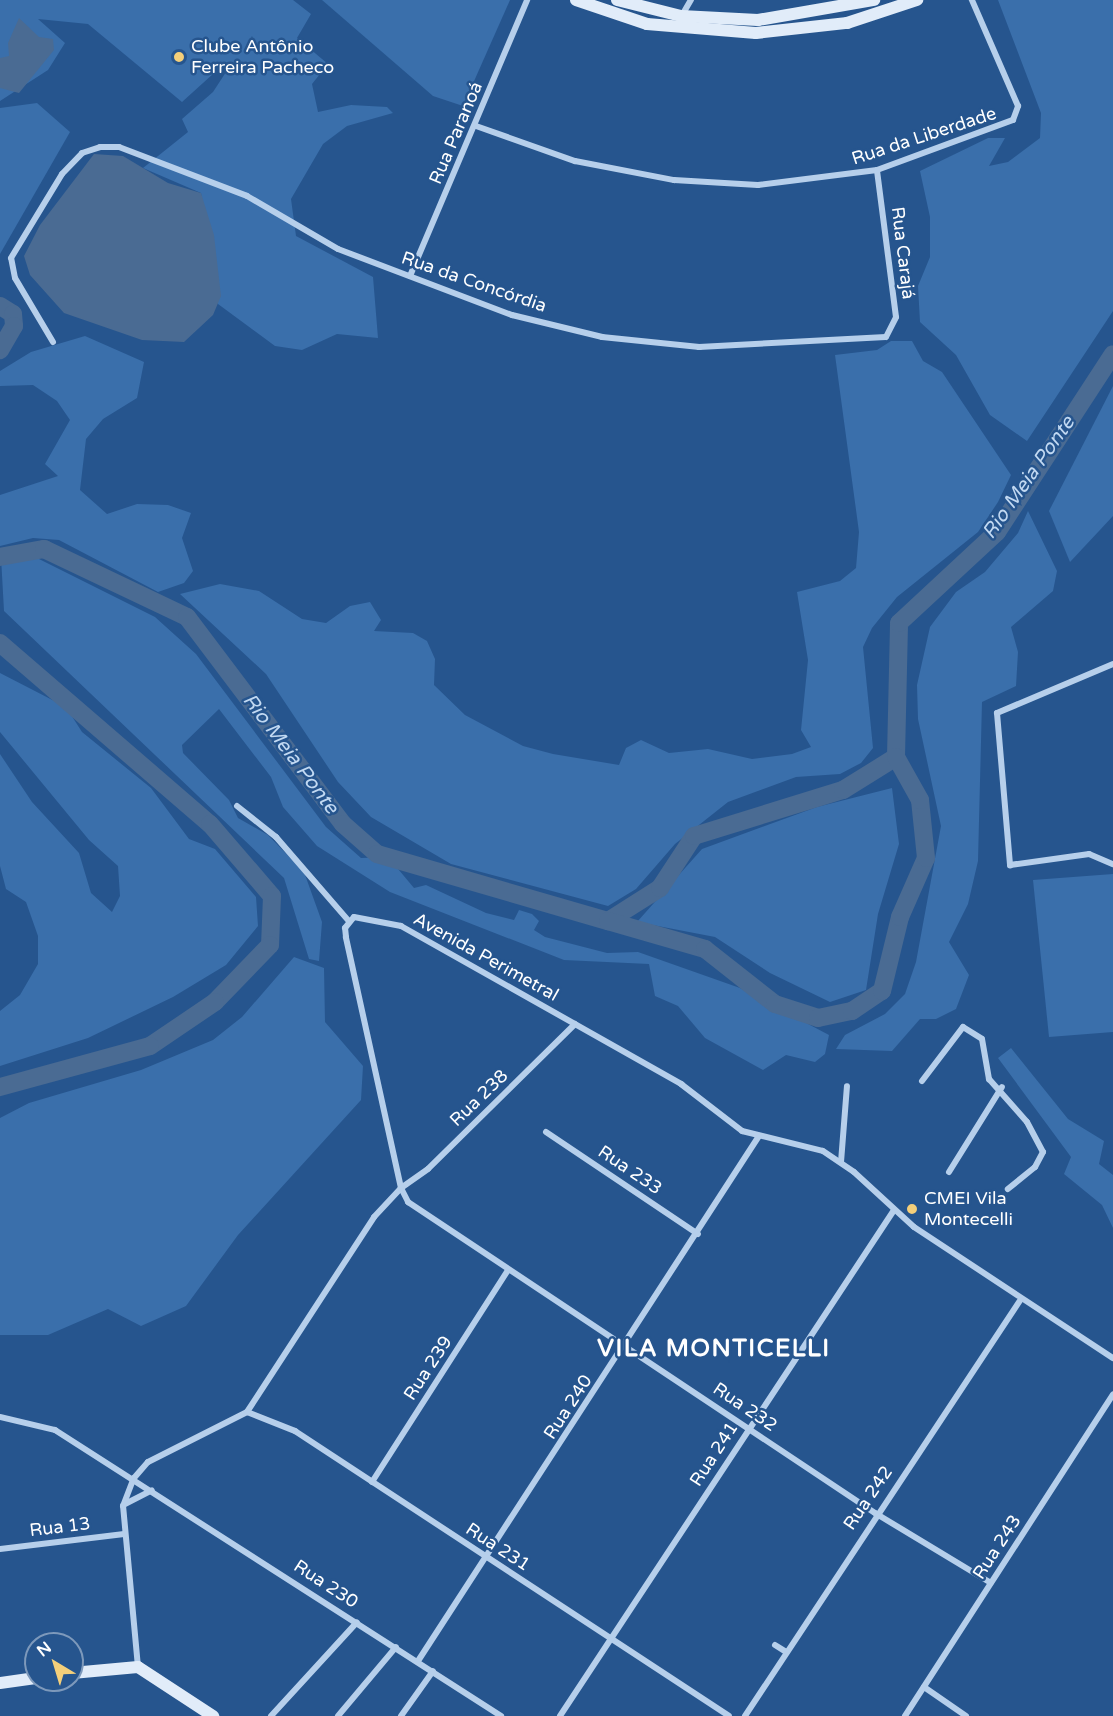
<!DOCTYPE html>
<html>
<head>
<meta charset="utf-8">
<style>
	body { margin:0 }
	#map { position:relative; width:1113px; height:1716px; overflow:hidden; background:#26558e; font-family:"Varela Round",sans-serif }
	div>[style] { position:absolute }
	.green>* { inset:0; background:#3a6fab }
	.water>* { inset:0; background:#4a6b93 }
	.river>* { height:18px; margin:-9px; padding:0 9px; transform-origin:9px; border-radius:9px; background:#4a6b93 }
	.street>* { height:6px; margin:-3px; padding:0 3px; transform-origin:3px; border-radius:3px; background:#b6cfeb }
	.secondary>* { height:12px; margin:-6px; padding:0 6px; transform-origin:6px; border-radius:6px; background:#e1ecf9 }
	.dots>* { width:16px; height:16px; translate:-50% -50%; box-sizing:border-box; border:3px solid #26558e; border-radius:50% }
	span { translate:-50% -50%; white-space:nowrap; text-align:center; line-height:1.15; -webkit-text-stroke:5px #26558e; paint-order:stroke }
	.poi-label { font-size:18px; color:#fff }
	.left { translate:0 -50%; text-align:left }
	.street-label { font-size:18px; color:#fff }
	.water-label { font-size:20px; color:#c2d9f2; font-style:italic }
	.district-label { font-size:24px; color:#fff; font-weight:700; letter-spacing:1.5px }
	.north { position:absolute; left:24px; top:1632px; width:60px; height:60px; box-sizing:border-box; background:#26558e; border:2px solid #7d99bb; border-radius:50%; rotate:322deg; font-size:16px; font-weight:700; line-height:24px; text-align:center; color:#fff }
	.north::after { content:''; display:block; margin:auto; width:21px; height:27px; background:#f4cf7a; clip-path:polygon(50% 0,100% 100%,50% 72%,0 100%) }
</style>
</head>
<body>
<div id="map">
	<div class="green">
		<i style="clip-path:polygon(0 0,293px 0,311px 14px,297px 38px,328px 64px,312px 84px,318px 112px,351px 105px,387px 107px,393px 113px,347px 126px,323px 144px,291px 199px,296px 236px,373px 277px,378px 338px,337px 334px,302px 350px,275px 346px,218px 304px,201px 193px,143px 168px,188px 132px,182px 119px,213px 92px,228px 69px,224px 64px,182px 102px,88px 24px,38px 19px,65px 43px,48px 70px,0 101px)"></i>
		<i style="clip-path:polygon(322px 0,510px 0,463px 106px,433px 96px)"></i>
		<i style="clip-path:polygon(998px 0,1113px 0,1113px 311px,1027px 441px,990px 415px,956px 355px,920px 322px,918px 286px,930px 257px,930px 217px,920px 171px,988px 138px,1005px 138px,989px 166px,1008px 162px,1040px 138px,1041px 113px)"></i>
		<i style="clip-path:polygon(37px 103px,70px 132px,0 254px,0 108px)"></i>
		<i style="clip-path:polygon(85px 336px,144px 362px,137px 398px,103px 419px,86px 439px,80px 490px,107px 514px,137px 504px,168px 505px,191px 513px,182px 538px,193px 571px,184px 583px,158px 592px,59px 540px,33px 538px,0 546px,0 495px,58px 476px,45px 464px,70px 420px,57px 401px,33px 385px,0 386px,0 371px,31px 352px)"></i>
		<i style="clip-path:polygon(891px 341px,912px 341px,923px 361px,942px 372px,1011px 475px,998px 502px,978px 532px,897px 597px,872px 628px,863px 647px,873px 748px,861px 763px,840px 774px,796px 777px,728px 802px,675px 844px,636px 889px,608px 906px,451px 864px,371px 817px,338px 782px,266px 674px,180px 594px,220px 584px,259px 591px,302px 619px,326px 623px,350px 606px,370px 602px,381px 620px,374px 631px,413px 633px,427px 641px,435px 659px,434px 685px,465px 715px,523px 746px,553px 754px,619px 765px,626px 748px,641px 740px,669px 753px,708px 749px,752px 759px,792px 754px,811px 747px,801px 730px,808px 660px,797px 592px,840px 581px,856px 568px,859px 532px,835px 355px,877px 350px)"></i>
		<i style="clip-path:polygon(1113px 386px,1113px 516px,1070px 562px,1049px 511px)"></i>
		<i style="clip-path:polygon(1028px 511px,1057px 571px,1053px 591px,1011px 627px,1018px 652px,1016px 686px,982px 702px,978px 861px,968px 904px,949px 942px,969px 975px,956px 1009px,936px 1019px,920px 1019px,892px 1051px,836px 1049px,845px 1035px,885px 1014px,905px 994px,916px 962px,941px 826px,918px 719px,917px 685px,930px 627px,956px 592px,985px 572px,1018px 533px)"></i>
		<i style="clip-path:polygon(1px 557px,39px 559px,155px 617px,196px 654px,326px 827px,361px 858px,388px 857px,414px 888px,426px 885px,486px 913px,514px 920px,519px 910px,532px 914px,539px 921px,534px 930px,545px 937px,607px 953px,638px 952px,740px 988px,829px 1035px,825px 1054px,815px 1062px,786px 1055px,763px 1070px,705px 1038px,678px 1006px,655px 996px,649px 964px,564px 960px,390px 892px,317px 846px,283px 807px,271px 777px,219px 709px,182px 745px,183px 753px,229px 800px,238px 818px,268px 835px,304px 872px,322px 922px,319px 961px,309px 959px,284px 878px,4px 611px)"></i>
		<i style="clip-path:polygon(0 673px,66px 707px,82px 732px,151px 788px,189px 839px,215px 849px,256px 897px,258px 926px,226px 965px,173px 997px,88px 1038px,0 1066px,0 1011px,20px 995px,38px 964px,38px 936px,26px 902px,6px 889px,0 866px,0 754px,32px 802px,79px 853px,91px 893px,112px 912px,120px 896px,118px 866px,89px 840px,0 732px)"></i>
		<i style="clip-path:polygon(892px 788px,899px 844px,878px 914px,866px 990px,830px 1002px,770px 973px,715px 937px,637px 922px,702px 849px,817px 807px)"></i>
		<i style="clip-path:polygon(1113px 874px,1113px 1032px,1049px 1037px,1033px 880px)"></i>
		<i style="clip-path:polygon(294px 957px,324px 968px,325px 1022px,363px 1066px,361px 1100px,238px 1235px,186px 1306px,141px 1326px,108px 1309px,48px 1335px,0 1335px,0 1118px,29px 1103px,141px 1070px,213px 1040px,242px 1017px)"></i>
		<i style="clip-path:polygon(1011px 1048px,1068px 1119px,1104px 1141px,1099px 1164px,1113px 1175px,1113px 1228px,1102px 1205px,1064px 1174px,1071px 1157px,998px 1058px)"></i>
	</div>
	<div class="water">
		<i style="clip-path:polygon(19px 18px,39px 37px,53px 39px,54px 50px,19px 93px,0 88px,0 58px,9px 56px,8px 43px)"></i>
		<i style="clip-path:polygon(94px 154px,123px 156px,168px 183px,201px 193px,214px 235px,221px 296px,213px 315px,184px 342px,142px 340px,64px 313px,30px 275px,24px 256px,40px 225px)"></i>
	</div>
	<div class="river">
		<i style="left:0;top:306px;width:15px;rotate:32deg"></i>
		<i style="left:13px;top:314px;width:12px;rotate:85deg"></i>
		<i style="left:14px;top:326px;width:28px;rotate:120deg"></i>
		<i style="left:0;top:557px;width:45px;rotate:-10.3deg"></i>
		<i style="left:44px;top:549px;width:158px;rotate:25.4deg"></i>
		<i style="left:187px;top:617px;width:259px;rotate:53deg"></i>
		<i style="left:343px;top:824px;width:45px;rotate:41.4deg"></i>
		<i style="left:377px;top:854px;width:241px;rotate:16.2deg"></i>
		<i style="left:608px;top:921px;width:62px;rotate:-32.4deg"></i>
		<i style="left:660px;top:888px;width:62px;rotate:-56.8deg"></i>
		<i style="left:694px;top:836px;width:156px;rotate:-17.2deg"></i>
		<i style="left:843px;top:790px;width:62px;rotate:-31.9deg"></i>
		<i style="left:896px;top:757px;width:134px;rotate:-88.7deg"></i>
		<i style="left:899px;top:623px;width:134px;rotate:-42.9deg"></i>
		<i style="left:997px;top:532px;width:212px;rotate:-56.9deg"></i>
		<i style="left:0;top:643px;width:277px;rotate:40.8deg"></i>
		<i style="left:210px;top:824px;width:95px;rotate:49.3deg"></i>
		<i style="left:272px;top:896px;width:49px;rotate:92.3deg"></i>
		<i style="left:270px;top:945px;width:79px;rotate:134deg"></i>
		<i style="left:215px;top:1002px;width:78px;rotate:145.9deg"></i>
		<i style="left:150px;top:1046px;width:156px;rotate:164.7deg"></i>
		<i style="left:608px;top:921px;width:101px;rotate:16.1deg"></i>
		<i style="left:705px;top:949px;width:89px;rotate:38.2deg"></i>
		<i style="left:775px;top:1004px;width:45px;rotate:18deg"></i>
		<i style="left:818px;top:1018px;width:35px;rotate:-12deg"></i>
		<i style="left:852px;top:1011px;width:36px;rotate:-34deg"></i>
		<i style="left:882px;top:991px;width:76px;rotate:-76.3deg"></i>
		<i style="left:900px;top:917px;width:64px;rotate:-66.2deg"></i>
		<i style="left:926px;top:858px;width:58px;rotate:-95.9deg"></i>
		<i style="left:920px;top:800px;width:49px;rotate:-119.2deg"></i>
	</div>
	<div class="street">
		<i style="left:681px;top:17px;width:20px;rotate:-60deg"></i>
		<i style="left:476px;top:126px;width:105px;rotate:19.5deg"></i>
		<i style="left:575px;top:161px;width:101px;rotate:10.9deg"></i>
		<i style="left:674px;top:180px;width:84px;rotate:3.4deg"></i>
		<i style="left:758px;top:185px;width:120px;rotate:-7.2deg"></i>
		<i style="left:877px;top:170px;width:145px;rotate:-20.2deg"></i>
		<i style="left:1013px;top:120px;width:15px;rotate:-70deg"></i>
		<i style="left:1018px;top:106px;width:116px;rotate:-113.5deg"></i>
		<i style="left:410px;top:276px;width:300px;rotate:-67deg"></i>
		<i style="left:53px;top:342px;width:74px;rotate:-120.7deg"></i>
		<i style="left:15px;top:278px;width:20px;rotate:-101deg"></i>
		<i style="left:11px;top:258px;width:98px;rotate:-58.7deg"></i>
		<i style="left:62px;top:174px;width:29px;rotate:-46deg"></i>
		<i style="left:82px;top:153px;width:19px;rotate:-18deg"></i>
		<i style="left:100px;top:147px;width:19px"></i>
		<i style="left:119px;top:147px;width:137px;rotate:20.9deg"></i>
		<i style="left:247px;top:196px;width:105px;rotate:30.2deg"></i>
		<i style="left:338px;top:249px;width:186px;rotate:20.8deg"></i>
		<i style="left:512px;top:315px;width:93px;rotate:13.7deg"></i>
		<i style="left:602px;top:337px;width:98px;rotate:5.9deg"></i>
		<i style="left:699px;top:347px;width:187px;rotate:-3.1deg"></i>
		<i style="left:886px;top:337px;width:22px;rotate:-63deg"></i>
		<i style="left:896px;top:317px;width:148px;rotate:-97.4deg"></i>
		<i style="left:1113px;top:664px;width:126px;rotate:157.1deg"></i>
		<i style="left:997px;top:713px;width:153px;rotate:85.1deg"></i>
		<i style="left:1010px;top:865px;width:80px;rotate:-7.9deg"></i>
		<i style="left:1089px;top:854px;width:26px;rotate:23deg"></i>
		<i style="left:237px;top:806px;width:50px;rotate:38.5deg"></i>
		<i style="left:276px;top:837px;width:110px;rotate:49.1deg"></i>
		<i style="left:575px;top:1024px;width:206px;rotate:135.4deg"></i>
		<i style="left:428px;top:1169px;width:33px;rotate:145deg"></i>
		<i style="left:401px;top:1188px;width:16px;rotate:63deg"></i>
		<i style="left:408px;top:1202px;width:561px;rotate:33.66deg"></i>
		<i style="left:875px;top:1513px;width:135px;rotate:31.1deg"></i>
		<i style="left:922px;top:1081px;width:68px;rotate:-52.8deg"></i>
		<i style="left:963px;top:1027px;width:22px;rotate:32deg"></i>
		<i style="left:982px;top:1039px;width:41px;rotate:80.1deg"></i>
		<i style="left:989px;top:1079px;width:57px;rotate:48.5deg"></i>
		<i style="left:1027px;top:1122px;width:34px;rotate:62deg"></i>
		<i style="left:1043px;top:1152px;width:17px;rotate:118deg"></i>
		<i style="left:1035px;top:1167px;width:35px;rotate:141deg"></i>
		<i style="left:546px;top:1132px;width:183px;rotate:33.9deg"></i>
		<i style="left:841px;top:1162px;width:76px;rotate:-85.5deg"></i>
		<i style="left:949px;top:1172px;width:100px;rotate:-58.1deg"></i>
		<i style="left:247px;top:1412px;width:52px;rotate:21.6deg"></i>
		<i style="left:295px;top:1431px;width:519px;rotate:33.29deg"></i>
		<i style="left:0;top:1417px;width:57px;rotate:13.3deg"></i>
		<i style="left:55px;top:1430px;width:530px;rotate:32.67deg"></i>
		<i style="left:372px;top:1482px;width:252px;rotate:-57.3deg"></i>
		<i style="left:125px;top:1504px;width:30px;rotate:-27deg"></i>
		<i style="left:0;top:1549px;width:125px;rotate:-6.9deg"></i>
		<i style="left:775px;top:1645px;width:13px;rotate:32deg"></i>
		<i style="left:418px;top:1661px;width:626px;rotate:-57deg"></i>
		<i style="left:138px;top:1667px;width:162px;rotate:-95.3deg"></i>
		<i style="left:123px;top:1506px;width:30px;rotate:-69deg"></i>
		<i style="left:134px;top:1478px;width:21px;rotate:-49deg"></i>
		<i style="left:148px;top:1462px;width:111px;rotate:-26.8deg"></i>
		<i style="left:247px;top:1412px;width:233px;rotate:-56.9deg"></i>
		<i style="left:374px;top:1217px;width:40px;rotate:-47deg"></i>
		<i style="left:401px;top:1188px;width:257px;rotate:-102.4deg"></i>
		<i style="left:346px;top:937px;width:9px;rotate:-96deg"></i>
		<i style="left:345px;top:928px;width:14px;rotate:-51deg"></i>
		<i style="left:354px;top:917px;width:48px;rotate:10.8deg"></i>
		<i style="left:401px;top:926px;width:322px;rotate:29.4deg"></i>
		<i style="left:681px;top:1084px;width:77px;rotate:37.6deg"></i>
		<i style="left:742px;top:1131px;width:83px;rotate:13.9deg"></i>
		<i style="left:823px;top:1151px;width:37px;rotate:34deg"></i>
		<i style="left:854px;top:1172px;width:81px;rotate:42.5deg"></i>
		<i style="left:914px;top:1227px;width:238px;rotate:33.4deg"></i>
		<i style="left:924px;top:1687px;width:51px;rotate:34.6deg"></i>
		<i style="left:271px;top:1716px;width:127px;rotate:-47.5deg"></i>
		<i style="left:338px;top:1716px;width:90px;rotate:-50deg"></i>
		<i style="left:401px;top:1716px;width:55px;rotate:-54.6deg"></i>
		<i style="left:560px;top:1716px;width:606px;rotate:-56.57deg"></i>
		<i style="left:745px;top:1716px;width:499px;rotate:-56.5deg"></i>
		<i style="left:905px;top:1716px;width:383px;rotate:-57.1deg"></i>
	</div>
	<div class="secondary">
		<i style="left:576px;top:0;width:75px;rotate:18.7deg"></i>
		<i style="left:647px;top:24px;width:109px;rotate:4.7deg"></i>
		<i style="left:756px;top:33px;width:92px;rotate:-6.3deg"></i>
		<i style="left:847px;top:23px;width:74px;rotate:-18.2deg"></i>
		<i style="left:617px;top:0;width:66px;rotate:14deg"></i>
		<i style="left:681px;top:16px;width:77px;rotate:3deg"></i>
		<i style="left:758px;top:20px;width:118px;rotate:-9.8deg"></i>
		<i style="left:72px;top:1673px;width:66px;rotate:-5.2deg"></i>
		<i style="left:138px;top:1667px;width:90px;rotate:33.2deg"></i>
		<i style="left:0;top:1683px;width:36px;rotate:-8deg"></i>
	</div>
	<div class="dots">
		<i style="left:179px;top:57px;background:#f4cf7a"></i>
		<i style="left:912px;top:1209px;background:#f4cf7a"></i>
	</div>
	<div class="poi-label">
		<span class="left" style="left:191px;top:57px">Clube Antônio<br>Ferreira Pacheco</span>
		<span class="left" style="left:924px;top:1209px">CMEI Vila<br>Montecelli</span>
	</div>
	<div class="street-label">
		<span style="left:456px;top:133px;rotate:-67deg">Rua Paranoá</span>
		<span style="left:924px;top:136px;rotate:-18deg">Rua da Liberdade</span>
		<span style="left:903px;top:253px;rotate:83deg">Rua Carajá</span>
		<span style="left:474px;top:282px;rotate:19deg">Rua da Concórdia</span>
		<span style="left:486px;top:957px;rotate:29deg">Avenida Perimetral</span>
		<span style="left:479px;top:1098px;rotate:-44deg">Rua 238</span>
		<span style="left:630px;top:1170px;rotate:34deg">Rua 233</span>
		<span style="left:428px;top:1368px;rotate:-57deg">Rua 239</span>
		<span style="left:568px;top:1407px;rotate:-57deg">Rua 240</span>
		<span style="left:745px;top:1407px;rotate:34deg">Rua 232</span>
		<span style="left:714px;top:1454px;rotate:-57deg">Rua 241</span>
		<span style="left:868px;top:1498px;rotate:-56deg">Rua 242</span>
		<span style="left:60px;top:1527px;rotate:-7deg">Rua 13</span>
		<span style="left:498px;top:1547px;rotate:33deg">Rua 231</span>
		<span style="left:997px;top:1547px;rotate:-57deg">Rua 243</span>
		<span style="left:326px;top:1584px;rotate:33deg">Rua 230</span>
	</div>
	<div class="water-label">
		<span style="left:1029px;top:478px;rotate:-55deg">Rio Meia Ponte</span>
		<span style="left:290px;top:754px;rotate:53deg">Rio Meia Ponte</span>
	</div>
	<div class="district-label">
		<span style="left:714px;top:1349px">VILA MONTICELLI</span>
	</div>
	<div class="north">N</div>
</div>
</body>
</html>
